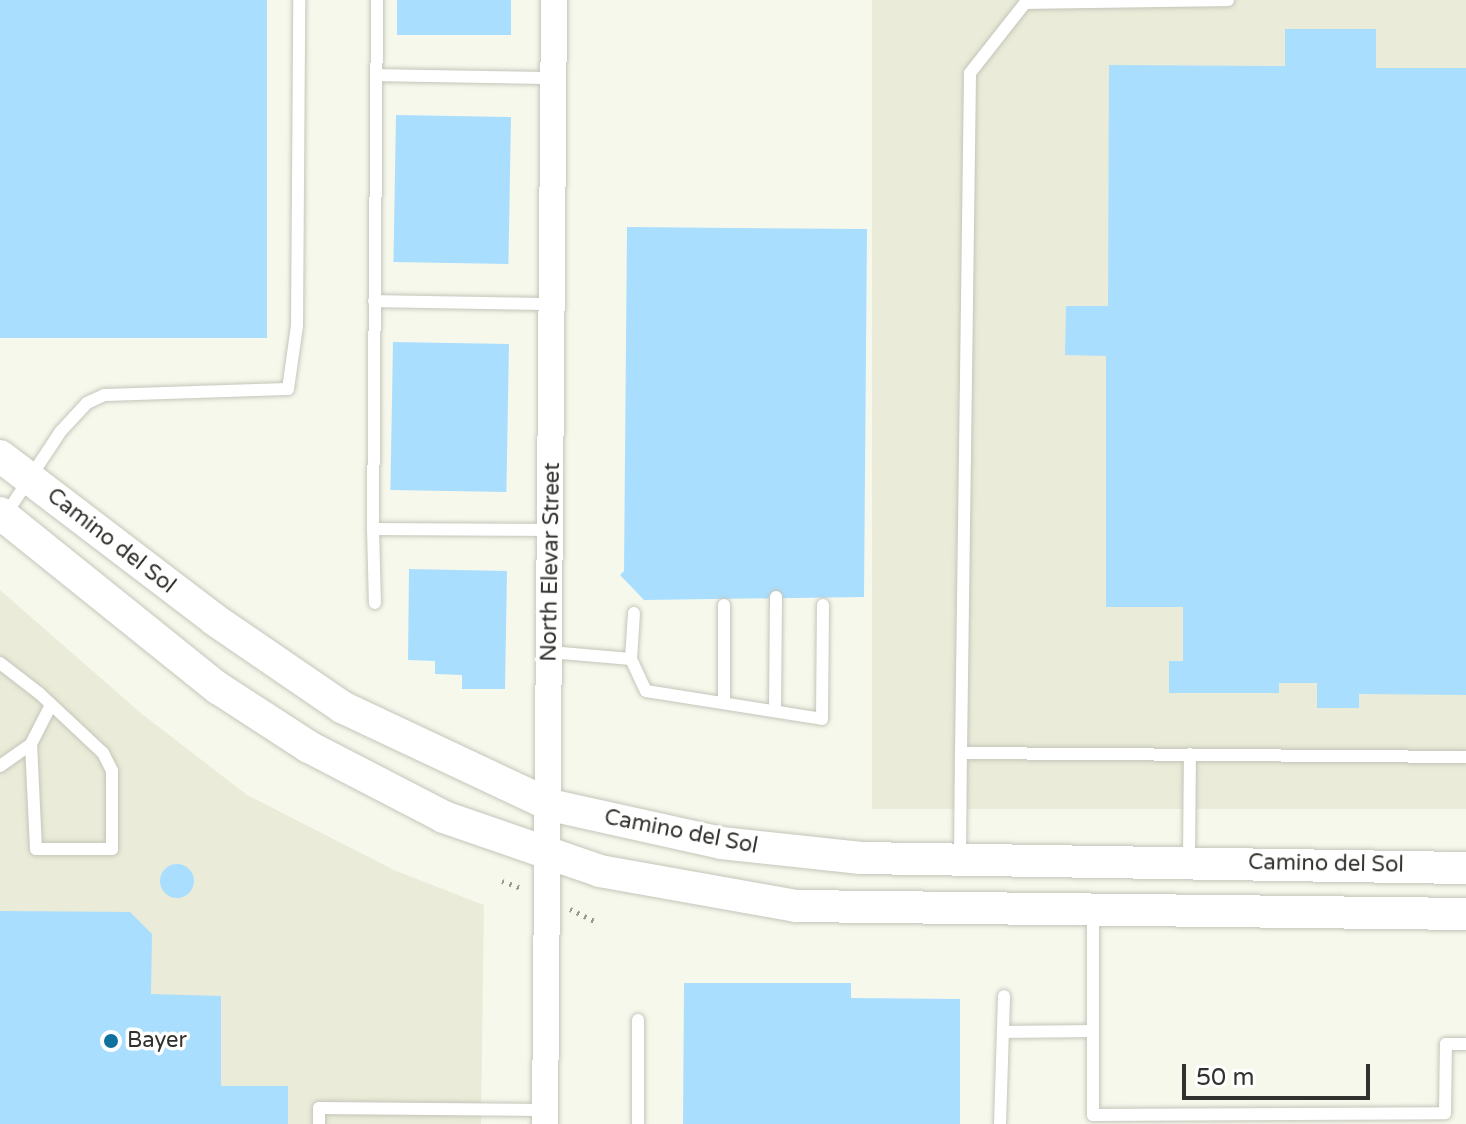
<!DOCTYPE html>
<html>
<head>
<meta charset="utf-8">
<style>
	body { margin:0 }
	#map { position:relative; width:1466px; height:1124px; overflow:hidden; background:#f7f8ec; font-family:"Varela Round",sans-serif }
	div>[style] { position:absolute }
	.built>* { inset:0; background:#eaebd8; transform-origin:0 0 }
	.building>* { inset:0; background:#a9deff; transform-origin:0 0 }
	.round { border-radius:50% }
	.path>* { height:5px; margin-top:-2.5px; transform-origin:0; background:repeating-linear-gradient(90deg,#999991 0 2px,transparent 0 8px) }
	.roads { filter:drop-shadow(0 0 2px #c4c5ba) drop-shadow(0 0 2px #c4c5ba) }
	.service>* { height:12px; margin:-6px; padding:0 6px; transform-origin:6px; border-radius:6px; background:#fff }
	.minor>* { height:26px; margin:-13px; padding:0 13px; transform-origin:13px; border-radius:13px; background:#fff }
	.tertiary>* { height:32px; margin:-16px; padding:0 16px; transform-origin:16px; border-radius:16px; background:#fff }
	.dots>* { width:22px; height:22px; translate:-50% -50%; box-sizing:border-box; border:4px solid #fff; border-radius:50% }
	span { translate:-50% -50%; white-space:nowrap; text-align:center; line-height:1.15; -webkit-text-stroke:7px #fff; paint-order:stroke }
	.street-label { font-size:22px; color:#31312d }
	.poi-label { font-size:22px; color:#31312d }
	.left { translate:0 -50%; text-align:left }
	.scale { position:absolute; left:1182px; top:1064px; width:188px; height:36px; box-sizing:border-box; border:4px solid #31312d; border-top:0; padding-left:10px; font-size:24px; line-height:28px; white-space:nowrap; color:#31312d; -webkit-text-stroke:6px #fff; paint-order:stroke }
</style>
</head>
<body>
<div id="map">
	<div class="built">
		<i style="left:872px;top:0;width:594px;height:809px"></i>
		<i style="clip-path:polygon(0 590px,142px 714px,247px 795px,396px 871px,484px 905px,481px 1124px,0 1124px)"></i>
	</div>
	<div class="building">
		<i style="left:0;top:0;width:267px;height:338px"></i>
		<i style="left:397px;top:0;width:114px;height:35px"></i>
		<i style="clip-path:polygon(1285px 29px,1376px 29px,1376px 68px,1466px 68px,1466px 695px,1359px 694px,1359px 708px,1317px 708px,1317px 683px,1279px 683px,1279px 693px,1169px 693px,1169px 661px,1183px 661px,1183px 607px,1106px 607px,1106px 356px,1065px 355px,1066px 306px,1108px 306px,1109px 65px,1285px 66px)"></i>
		<i style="left:396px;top:115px;width:115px;height:147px;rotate:1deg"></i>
		<i style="clip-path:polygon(627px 227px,867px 229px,864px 597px,644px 600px,620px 575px,624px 571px)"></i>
		<i style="left:393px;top:342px;width:116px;height:148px;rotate:1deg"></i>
		<i style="clip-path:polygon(409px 569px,507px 571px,505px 689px,462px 689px,462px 675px,435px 674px,435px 661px,408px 660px)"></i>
		<i class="round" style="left:160px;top:864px;width:34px;height:34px"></i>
		<i style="clip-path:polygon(0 911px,130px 912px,152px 934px,151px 994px,221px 996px,221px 1086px,288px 1086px,288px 1124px,0 1124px)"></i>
		<i style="clip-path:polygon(684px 983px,851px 983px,851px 998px,960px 999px,960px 1124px,683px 1124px)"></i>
	</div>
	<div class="path">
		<i style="left:502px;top:881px;width:23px;rotate:20deg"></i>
		<i style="left:570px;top:909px;width:30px;rotate:26deg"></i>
	</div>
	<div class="roads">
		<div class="service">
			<i style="left:377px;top:0;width:529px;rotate:90.43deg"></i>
			<i style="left:373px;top:529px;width:179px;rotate:0.3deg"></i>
			<i style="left:376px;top:75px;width:178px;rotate:1deg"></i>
			<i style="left:374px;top:301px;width:178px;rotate:1deg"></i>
			<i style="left:4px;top:517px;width:103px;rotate:-56.5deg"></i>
			<i style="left:61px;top:431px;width:38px;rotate:-47deg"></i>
			<i style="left:87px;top:403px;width:19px;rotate:-25deg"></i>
			<i style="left:104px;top:395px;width:184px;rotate:-1.9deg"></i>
			<i style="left:288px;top:389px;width:64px;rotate:-81.9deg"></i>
			<i style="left:297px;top:326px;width:326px;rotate:-89.6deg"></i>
			<i style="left:373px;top:529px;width:74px;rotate:88.5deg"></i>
			<i style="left:550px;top:652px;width:81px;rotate:4.9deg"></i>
			<i style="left:631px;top:659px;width:35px;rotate:65deg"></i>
			<i style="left:646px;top:691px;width:178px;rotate:9deg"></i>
			<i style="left:822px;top:719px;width:114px;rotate:-89.5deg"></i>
			<i style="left:631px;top:659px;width:46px;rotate:-86.3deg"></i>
			<i style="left:0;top:663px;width:49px;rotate:37.6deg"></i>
			<i style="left:39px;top:693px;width:88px;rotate:43.2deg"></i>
			<i style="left:103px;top:753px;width:20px;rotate:63deg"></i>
			<i style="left:112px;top:771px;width:78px;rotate:90deg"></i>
			<i style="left:112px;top:849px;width:76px;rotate:180deg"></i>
			<i style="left:36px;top:849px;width:105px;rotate:-92.7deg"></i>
			<i style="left:31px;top:744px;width:44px;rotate:-62.9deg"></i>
			<i style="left:724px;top:703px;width:98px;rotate:-90deg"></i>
			<i style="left:775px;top:711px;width:114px;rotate:-89.5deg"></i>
			<i style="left:961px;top:753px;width:680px;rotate:-89.24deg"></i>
			<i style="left:970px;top:73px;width:89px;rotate:-51.8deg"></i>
			<i style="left:1025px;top:3px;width:203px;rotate:-0.8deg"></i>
			<i style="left:0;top:766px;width:38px;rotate:-35deg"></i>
			<i style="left:960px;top:859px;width:106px;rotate:-89.5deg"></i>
			<i style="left:961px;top:753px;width:505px;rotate:0.45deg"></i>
			<i style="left:1189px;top:860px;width:106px;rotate:-89.5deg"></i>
			<i style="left:1093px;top:912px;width:203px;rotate:90deg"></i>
			<i style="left:1093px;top:1115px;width:352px;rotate:-0.3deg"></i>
			<i style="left:1445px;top:1113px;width:69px;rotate:-89.2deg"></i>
			<i style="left:1446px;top:1044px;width:20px"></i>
			<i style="left:1003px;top:1032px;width:90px;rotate:-0.6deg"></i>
			<i style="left:319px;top:1124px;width:16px;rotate:-90deg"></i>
			<i style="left:319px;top:1108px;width:227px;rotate:0.5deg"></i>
			<i style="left:638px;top:1124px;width:104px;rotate:-90deg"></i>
			<i style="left:1000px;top:1124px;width:128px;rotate:-88.2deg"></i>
		</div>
		<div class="minor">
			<i style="left:545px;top:1124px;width:1124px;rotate:-89.54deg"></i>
		</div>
		<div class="tertiary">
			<i style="left:0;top:456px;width:270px;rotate:37.3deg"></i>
			<i style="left:215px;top:620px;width:154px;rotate:34.4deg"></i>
			<i style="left:342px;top:707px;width:230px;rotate:25.2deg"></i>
			<i style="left:550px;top:805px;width:175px;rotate:12.5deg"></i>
			<i style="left:721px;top:843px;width:141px;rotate:6.1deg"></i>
			<i style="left:861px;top:858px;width:605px;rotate:0.95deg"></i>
			<i style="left:0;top:513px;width:280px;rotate:38.8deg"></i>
			<i style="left:218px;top:688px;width:108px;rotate:33deg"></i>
			<i style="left:309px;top:747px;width:152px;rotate:27.4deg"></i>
			<i style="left:444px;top:817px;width:165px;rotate:19.1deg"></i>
			<i style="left:600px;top:871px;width:199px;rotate:10.1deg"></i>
			<i style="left:796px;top:906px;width:670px;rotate:0.68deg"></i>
		</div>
	</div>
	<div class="dots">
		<i style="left:111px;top:1041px;background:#0f719e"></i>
	</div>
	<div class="street-label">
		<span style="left:111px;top:541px;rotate:38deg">Camino del Sol</span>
		<span style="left:551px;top:562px;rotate:-89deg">North Elevar Street</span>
		<span style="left:681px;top:832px;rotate:11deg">Camino del Sol</span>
		<span style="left:1326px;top:864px;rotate:1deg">Camino del Sol</span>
	</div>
	<div class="poi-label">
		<span class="left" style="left:127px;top:1041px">Bayer</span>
	</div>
	<div class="scale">50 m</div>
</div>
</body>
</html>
